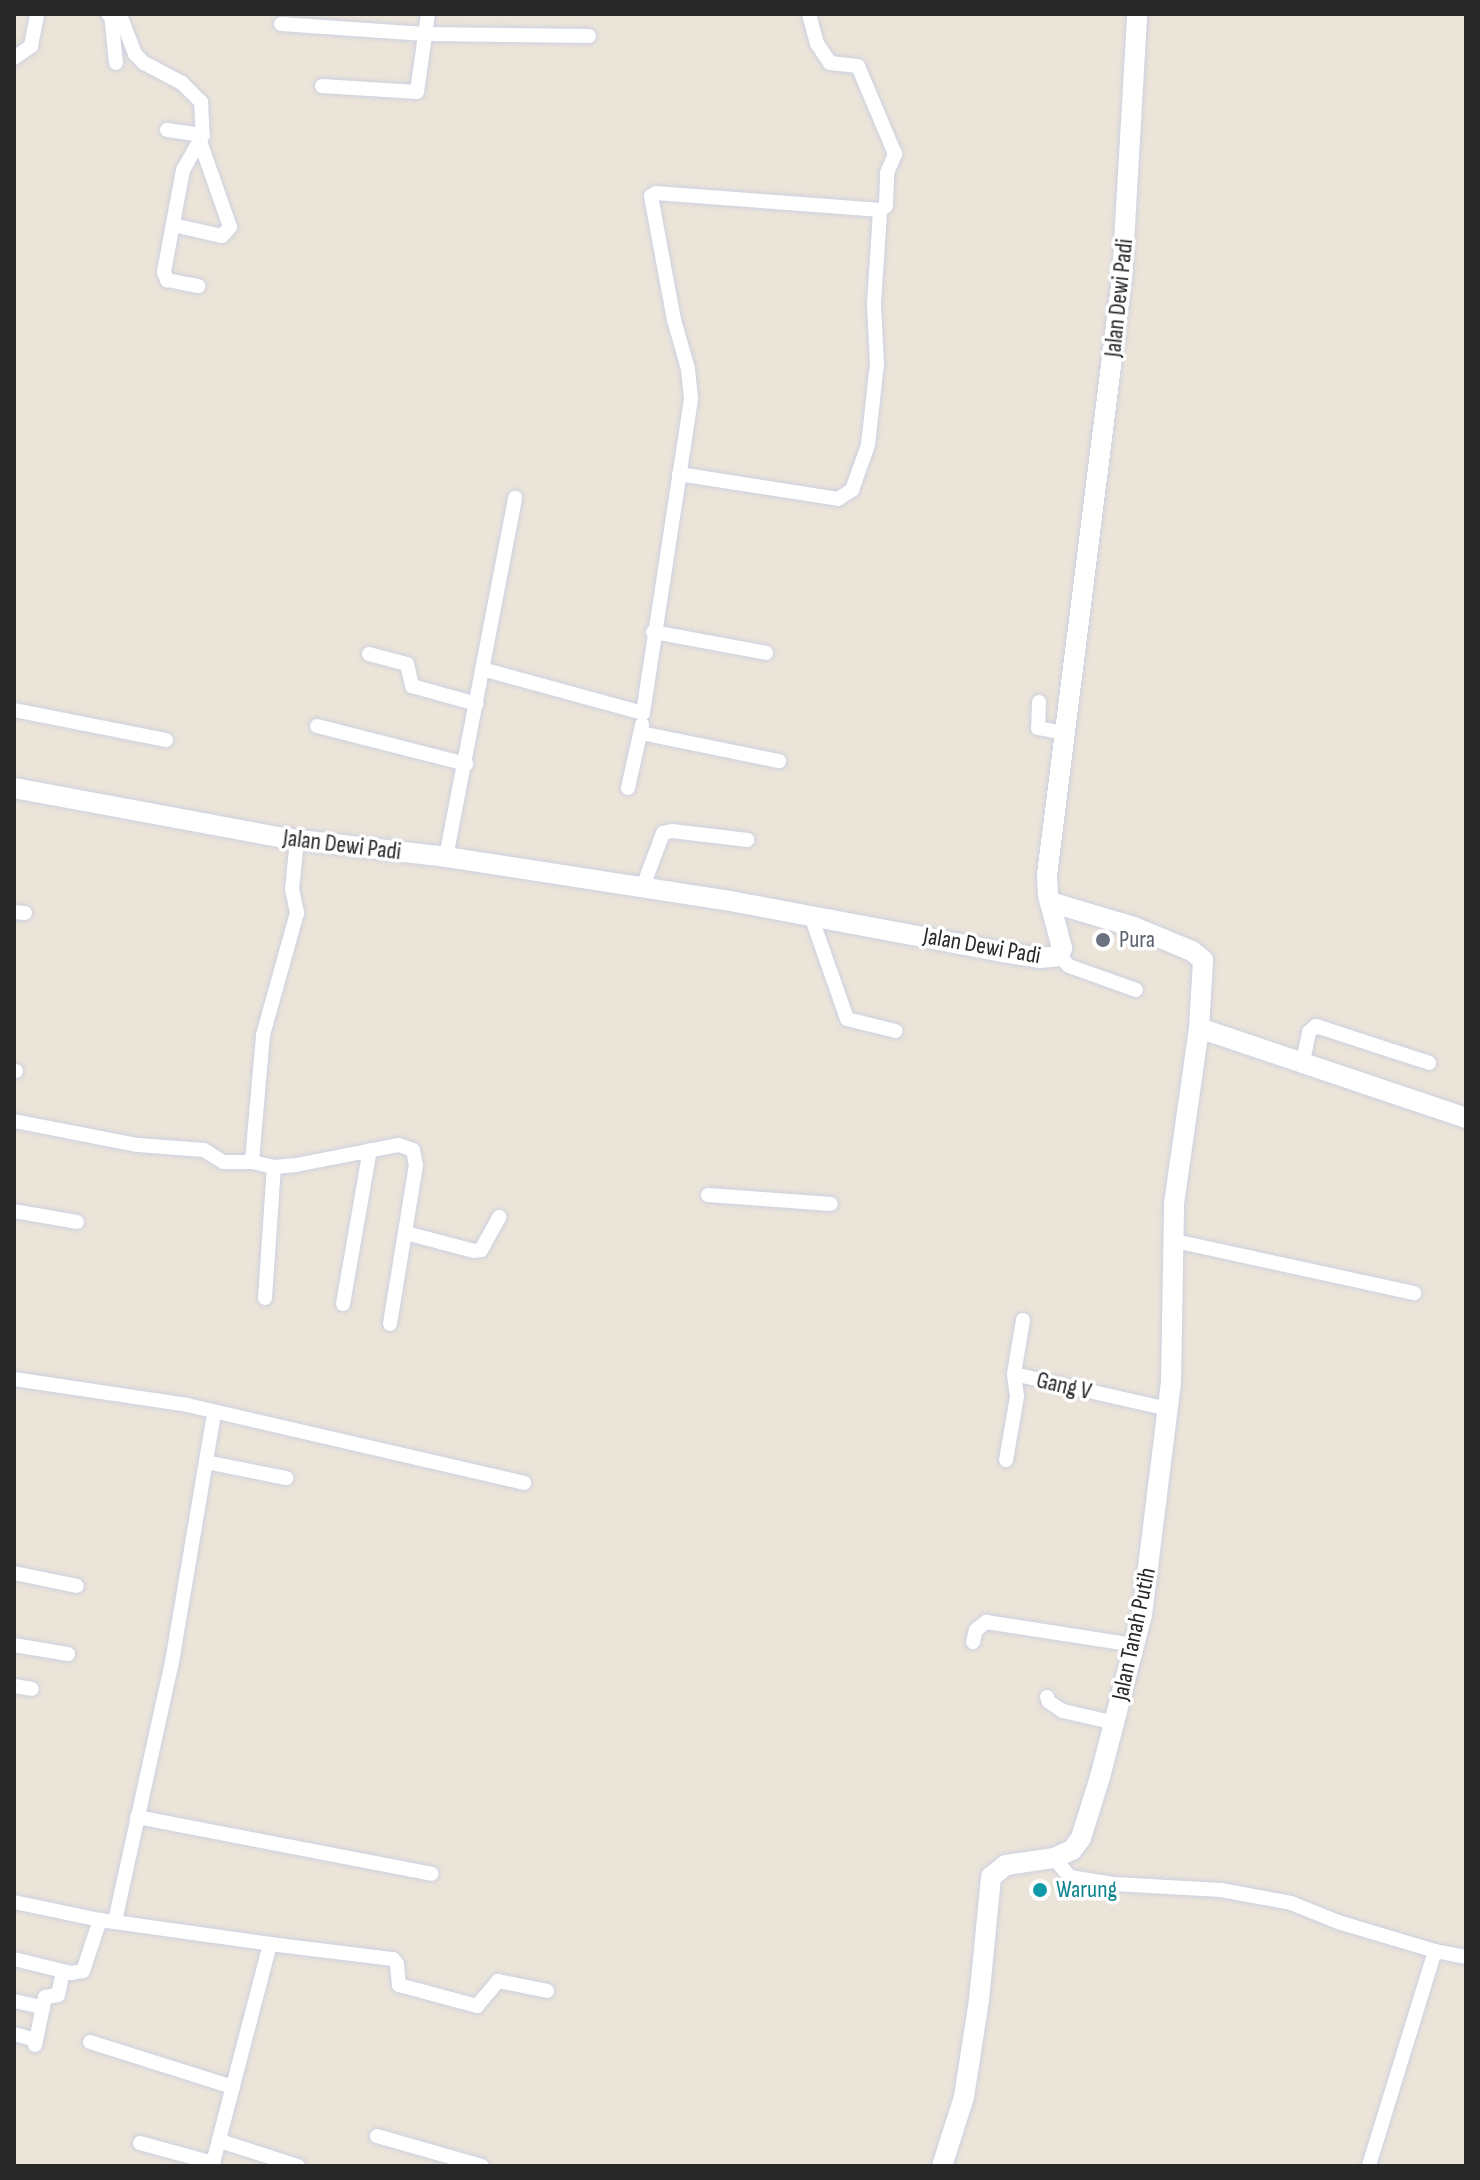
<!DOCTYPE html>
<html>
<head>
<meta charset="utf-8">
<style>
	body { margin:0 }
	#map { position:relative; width:1480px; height:2180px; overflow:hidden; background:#ebe4d8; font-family:"Sofia Sans Condensed",sans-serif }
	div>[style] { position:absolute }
	.roads { filter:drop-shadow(0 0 2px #cdd0e2) drop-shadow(0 0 2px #cdd0e2) }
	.street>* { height:14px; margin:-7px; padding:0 7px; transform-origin:7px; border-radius:7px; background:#fff }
	.secondary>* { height:20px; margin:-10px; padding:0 10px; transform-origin:10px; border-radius:10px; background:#fff }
	.dots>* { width:22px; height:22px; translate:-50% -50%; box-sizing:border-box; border:4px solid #fff; border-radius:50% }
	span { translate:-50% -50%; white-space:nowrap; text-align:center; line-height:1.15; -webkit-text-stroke:7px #fff; paint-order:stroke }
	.street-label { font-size:24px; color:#272727 }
	.worship-label { font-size:24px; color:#5b616d }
	.left { translate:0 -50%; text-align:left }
	.culture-label { font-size:24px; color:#0d838f }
	.frame { position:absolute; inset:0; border:16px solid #272727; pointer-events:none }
</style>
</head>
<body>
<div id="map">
	<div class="roads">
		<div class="street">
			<i style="left:108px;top:14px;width:15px;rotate:23deg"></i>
			<i style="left:122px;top:20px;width:36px;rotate:69deg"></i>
			<i style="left:135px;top:54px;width:13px;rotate:45deg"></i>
			<i style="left:144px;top:63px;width:43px;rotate:27.8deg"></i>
			<i style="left:182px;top:83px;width:27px;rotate:45deg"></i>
			<i style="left:201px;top:102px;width:33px;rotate:87deg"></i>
			<i style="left:203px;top:135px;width:40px;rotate:119.7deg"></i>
			<i style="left:183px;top:170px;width:104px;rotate:100.6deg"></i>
			<i style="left:164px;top:272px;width:9px;rotate:69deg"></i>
			<i style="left:167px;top:280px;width:32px;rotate:11deg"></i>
			<i style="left:111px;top:14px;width:49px;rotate:84.2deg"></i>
			<i style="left:281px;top:24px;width:144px;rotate:4deg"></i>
			<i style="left:425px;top:34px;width:164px;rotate:0.7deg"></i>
			<i style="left:14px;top:58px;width:21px;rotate:-35deg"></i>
			<i style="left:31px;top:46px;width:33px;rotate:-79deg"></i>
			<i style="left:322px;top:86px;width:95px;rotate:3.6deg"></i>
			<i style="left:417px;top:92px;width:79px;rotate:-82deg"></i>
			<i style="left:167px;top:130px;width:36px;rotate:8deg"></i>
			<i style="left:173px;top:225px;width:50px;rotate:12.7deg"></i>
			<i style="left:222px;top:236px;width:12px;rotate:-48deg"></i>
			<i style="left:230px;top:227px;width:88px;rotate:-109.3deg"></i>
			<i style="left:679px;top:474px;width:161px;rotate:8.9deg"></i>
			<i style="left:838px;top:499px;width:17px;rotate:-33deg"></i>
			<i style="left:852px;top:490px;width:48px;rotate:-70.4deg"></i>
			<i style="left:868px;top:445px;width:81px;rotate:-83.7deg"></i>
			<i style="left:877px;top:364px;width:60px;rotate:-92.9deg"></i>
			<i style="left:874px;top:304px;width:94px;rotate:-86.3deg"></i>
			<i style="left:880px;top:210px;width:7px;rotate:-34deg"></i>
			<i style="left:886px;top:206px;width:33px;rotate:-88deg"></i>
			<i style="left:887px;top:173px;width:21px;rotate:-67deg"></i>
			<i style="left:895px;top:154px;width:95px;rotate:-112.8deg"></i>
			<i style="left:858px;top:66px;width:28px;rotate:-174deg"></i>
			<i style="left:830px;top:63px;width:23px;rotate:-124deg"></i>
			<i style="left:817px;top:44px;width:31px;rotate:-105deg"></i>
			<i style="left:653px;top:632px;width:115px;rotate:10.5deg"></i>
			<i style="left:369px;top:654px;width:39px;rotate:15deg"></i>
			<i style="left:407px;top:664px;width:23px;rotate:77deg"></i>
			<i style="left:412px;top:686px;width:67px;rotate:15.5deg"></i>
			<i style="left:482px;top:669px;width:167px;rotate:15.3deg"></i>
			<i style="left:643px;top:713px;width:319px;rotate:-81.3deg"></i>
			<i style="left:691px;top:398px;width:29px;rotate:-96deg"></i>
			<i style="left:688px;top:369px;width:51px;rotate:-105.9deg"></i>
			<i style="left:674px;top:320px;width:126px;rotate:-100.5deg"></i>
			<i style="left:651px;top:196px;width:6px;rotate:-31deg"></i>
			<i style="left:656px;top:193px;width:225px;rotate:4.3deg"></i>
			<i style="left:1039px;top:702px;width:26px;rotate:92deg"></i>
			<i style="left:1038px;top:728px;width:26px;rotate:11deg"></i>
			<i style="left:14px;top:710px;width:155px;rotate:11.2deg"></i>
			<i style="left:317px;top:726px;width:154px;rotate:14.3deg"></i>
			<i style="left:641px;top:733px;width:141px;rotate:11.5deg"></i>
			<i style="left:628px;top:788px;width:65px;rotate:-77.5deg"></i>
			<i style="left:297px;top:840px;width:49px;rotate:95.8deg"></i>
			<i style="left:292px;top:889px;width:25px;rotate:78deg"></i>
			<i style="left:297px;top:913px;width:127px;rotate:105.6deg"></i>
			<i style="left:263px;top:1035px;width:127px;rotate:95deg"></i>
			<i style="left:252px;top:1162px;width:23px;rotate:13deg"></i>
			<i style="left:274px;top:1167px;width:22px;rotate:-5deg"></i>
			<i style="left:296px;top:1165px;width:105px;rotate:-11deg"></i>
			<i style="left:399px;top:1145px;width:15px;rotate:20deg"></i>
			<i style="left:413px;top:1150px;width:15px;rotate:79deg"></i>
			<i style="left:416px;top:1165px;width:161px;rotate:99.3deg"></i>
			<i style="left:446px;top:857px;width:366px;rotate:-79.1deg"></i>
			<i style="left:642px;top:889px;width:60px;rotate:-69.4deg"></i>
			<i style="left:663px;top:833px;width:9px;rotate:-13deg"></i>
			<i style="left:672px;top:831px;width:76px;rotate:6.8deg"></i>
			<i style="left:14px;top:912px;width:11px;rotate:5deg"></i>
			<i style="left:811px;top:916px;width:109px;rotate:70.7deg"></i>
			<i style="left:847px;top:1019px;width:50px;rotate:13.8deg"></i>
			<i style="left:1059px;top:956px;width:14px;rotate:45deg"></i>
			<i style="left:1069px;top:966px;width:71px;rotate:19.7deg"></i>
			<i style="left:1303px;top:1061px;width:30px;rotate:-78deg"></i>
			<i style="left:1309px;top:1032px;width:9px;rotate:-41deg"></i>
			<i style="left:1316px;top:1026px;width:119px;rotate:18.1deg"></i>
			<i style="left:14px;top:1071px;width:2px"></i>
			<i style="left:14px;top:1121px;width:126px;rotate:11deg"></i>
			<i style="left:138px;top:1145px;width:66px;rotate:4.3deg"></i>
			<i style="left:204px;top:1150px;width:22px;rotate:32deg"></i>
			<i style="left:223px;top:1162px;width:29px"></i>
			<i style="left:708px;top:1195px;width:123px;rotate:4.2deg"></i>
			<i style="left:14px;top:1211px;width:64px;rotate:9.9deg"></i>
			<i style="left:406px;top:1233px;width:70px;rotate:14.8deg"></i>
			<i style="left:474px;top:1251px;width:7px;rotate:-8deg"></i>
			<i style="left:481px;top:1250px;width:38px;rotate:-61deg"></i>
			<i style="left:1175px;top:1241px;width:245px;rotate:12.3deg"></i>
			<i style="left:265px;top:1298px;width:131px;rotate:-86.1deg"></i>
			<i style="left:343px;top:1304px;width:156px;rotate:-80.1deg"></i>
			<i style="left:1023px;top:1320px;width:55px;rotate:99.5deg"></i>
			<i style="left:1014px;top:1374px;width:158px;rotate:12.8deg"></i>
			<i style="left:14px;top:1379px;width:175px;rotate:8.5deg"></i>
			<i style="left:187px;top:1405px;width:346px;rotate:13deg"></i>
			<i style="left:1006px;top:1460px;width:65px;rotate:-80.2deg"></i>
			<i style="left:1017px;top:1396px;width:22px;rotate:-98deg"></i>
			<i style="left:206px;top:1462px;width:82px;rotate:11.3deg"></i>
			<i style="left:14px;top:1573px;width:64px;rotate:11.7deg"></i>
			<i style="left:973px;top:1642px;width:12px;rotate:-76deg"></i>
			<i style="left:976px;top:1630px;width:13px;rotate:-39deg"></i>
			<i style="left:986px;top:1622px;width:151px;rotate:8.8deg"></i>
			<i style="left:14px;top:1645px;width:55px;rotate:9.5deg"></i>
			<i style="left:14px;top:1686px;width:18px;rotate:9deg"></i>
			<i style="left:1047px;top:1697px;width:5px;rotate:68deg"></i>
			<i style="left:1049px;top:1702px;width:17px;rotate:33deg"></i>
			<i style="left:1063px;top:1711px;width:53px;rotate:13deg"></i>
			<i style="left:137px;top:1817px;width:300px;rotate:10.9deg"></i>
			<i style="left:1054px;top:1858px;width:25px;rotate:50deg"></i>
			<i style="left:1070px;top:1877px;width:45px;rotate:9deg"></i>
			<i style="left:1114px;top:1884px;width:107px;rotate:3.2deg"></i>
			<i style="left:1221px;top:1890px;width:71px;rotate:10.5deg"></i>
			<i style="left:1291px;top:1903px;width:51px;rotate:22deg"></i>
			<i style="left:1338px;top:1922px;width:101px;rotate:16.6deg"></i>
			<i style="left:1435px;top:1951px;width:225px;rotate:107.1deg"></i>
			<i style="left:14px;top:1902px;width:88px;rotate:11.8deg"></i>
			<i style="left:100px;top:1920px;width:172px;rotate:8deg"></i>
			<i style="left:270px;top:1944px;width:229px;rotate:104.6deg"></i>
			<i style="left:115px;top:1921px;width:265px;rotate:-77.6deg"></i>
			<i style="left:172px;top:1662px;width:252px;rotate:-80.4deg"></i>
			<i style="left:270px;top:1944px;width:124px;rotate:7deg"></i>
			<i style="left:393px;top:1959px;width:6px;rotate:51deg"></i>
			<i style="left:397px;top:1964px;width:21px;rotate:85deg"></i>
			<i style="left:399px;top:1985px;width:81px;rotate:15.1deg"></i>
			<i style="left:477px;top:2006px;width:33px;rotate:-50deg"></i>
			<i style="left:498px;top:1981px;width:50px;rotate:11.5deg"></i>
			<i style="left:1435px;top:1951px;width:32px;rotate:11deg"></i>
			<i style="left:14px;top:1959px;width:59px;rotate:13.8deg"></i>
			<i style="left:71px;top:1973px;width:12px;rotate:-9deg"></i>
			<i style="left:83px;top:1971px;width:54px;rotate:-71.6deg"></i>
			<i style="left:14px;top:2001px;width:30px;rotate:12deg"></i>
			<i style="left:14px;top:2034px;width:23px;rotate:15deg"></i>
			<i style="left:90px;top:2042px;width:150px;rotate:17.5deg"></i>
			<i style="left:35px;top:2045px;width:49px;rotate:-78.2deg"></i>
			<i style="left:45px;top:1997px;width:13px;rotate:-9deg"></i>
			<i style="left:58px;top:1995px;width:24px;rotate:-78deg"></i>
			<i style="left:377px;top:2136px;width:109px;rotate:15.9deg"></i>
			<i style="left:220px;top:2141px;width:82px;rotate:17.8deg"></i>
			<i style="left:140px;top:2143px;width:76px;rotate:15.3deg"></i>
		</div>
		<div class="secondary">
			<i style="left:14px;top:788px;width:274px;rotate:10.5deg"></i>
			<i style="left:283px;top:838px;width:164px;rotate:6.6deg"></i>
			<i style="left:446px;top:857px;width:282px;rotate:8.8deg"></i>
			<i style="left:725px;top:900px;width:282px;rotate:10.6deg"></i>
			<i style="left:1002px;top:952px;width:38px;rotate:9deg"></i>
			<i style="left:1040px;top:958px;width:19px;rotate:-6deg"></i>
			<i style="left:1059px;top:956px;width:9px;rotate:-69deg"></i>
			<i style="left:1062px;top:948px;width:55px;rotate:-104.8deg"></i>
			<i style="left:1048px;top:895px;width:20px;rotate:-93deg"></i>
			<i style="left:1047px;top:875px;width:602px;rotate:-82.84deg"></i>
			<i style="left:1122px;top:278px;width:264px;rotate:-86.7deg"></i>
			<i style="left:1199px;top:1028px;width:282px;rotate:18.6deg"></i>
			<i style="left:942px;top:2166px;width:72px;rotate:-72.3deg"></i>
			<i style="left:964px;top:2097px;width:98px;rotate:-81.2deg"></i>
			<i style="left:979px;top:2000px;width:124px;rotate:-84.4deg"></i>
			<i style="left:991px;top:1877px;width:19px;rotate:-39deg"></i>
			<i style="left:1006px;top:1865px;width:49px;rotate:-8.3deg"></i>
			<i style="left:1054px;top:1858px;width:20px;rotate:-24deg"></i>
			<i style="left:1072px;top:1850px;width:15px;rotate:-53deg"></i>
			<i style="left:1081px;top:1838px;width:64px;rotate:-72.7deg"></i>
			<i style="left:1100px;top:1777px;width:167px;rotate:-75.5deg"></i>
			<i style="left:1142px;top:1615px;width:235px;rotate:-82.9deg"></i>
			<i style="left:1171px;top:1382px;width:178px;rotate:-89deg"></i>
			<i style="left:1174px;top:1204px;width:178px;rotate:-81.9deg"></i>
			<i style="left:1199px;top:1028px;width:68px;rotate:-86.6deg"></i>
			<i style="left:1203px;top:960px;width:14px;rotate:-141deg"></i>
			<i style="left:1192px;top:951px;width:63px;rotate:-157.5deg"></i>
			<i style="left:1134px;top:927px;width:88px;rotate:-163.4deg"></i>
		</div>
	</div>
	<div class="dots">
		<i style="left:1103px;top:940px;background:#6b7280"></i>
		<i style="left:1040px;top:1890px;background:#0f9aa8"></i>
	</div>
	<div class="street-label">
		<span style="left:1119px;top:298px;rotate:-84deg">Jalan Dewi Padi</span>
		<span style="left:342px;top:845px;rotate:7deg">Jalan Dewi Padi</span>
		<span style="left:982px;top:946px;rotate:10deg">Jalan Dewi Padi</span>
		<span style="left:1064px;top:1386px;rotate:13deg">Gang V</span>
		<span style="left:1134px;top:1634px;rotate:-78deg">Jalan Tanah Putih</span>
	</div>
	<div class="worship-label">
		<span class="left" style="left:1119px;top:940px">Pura</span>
	</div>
	<div class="culture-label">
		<span class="left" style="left:1056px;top:1890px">Warung</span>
	</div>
	<div class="frame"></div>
</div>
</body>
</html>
